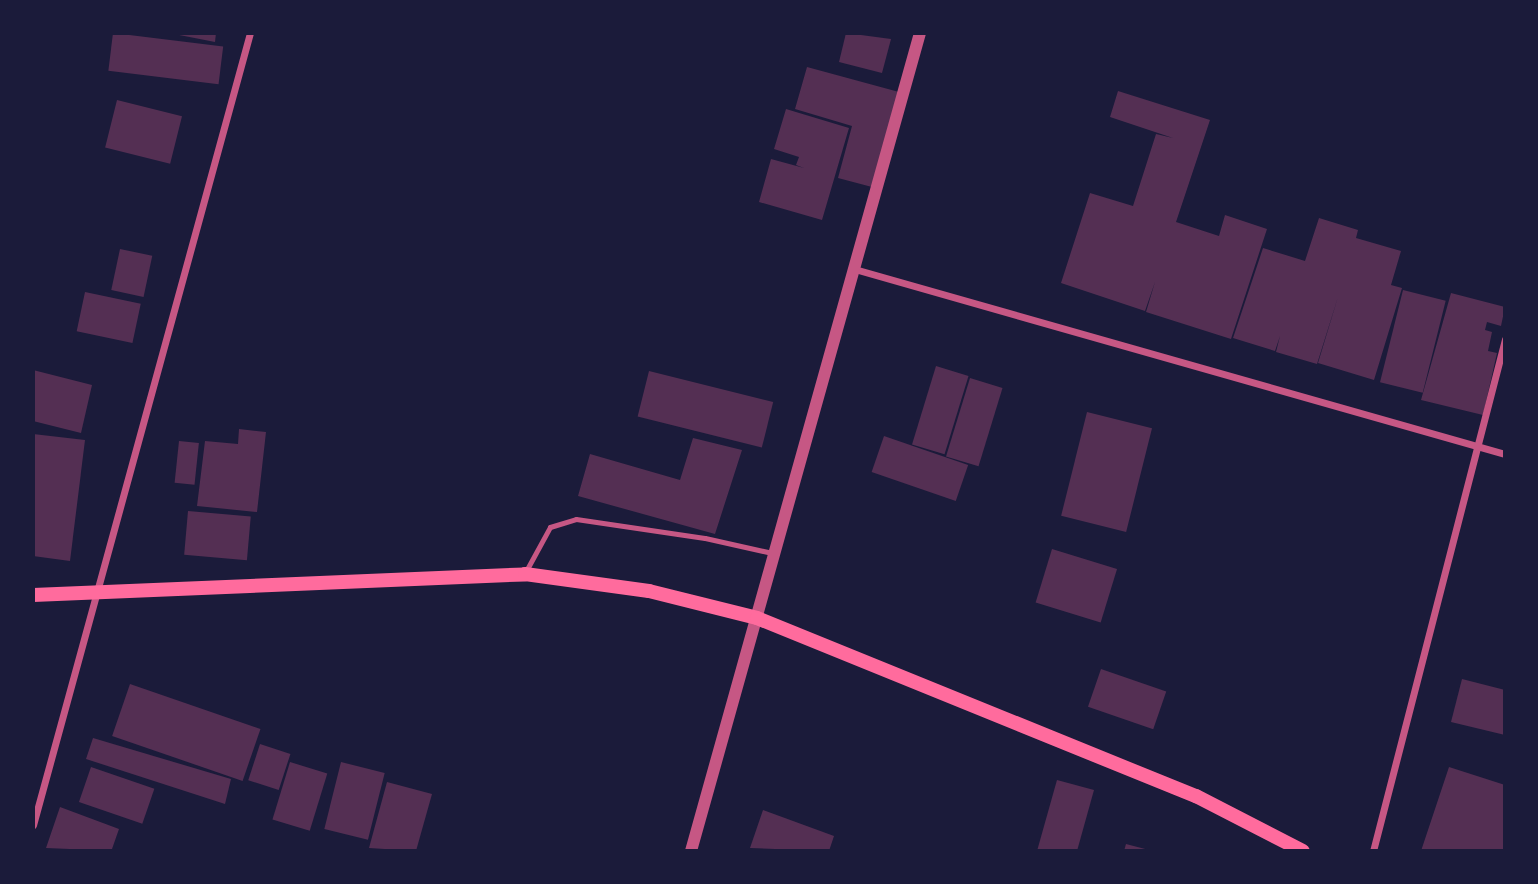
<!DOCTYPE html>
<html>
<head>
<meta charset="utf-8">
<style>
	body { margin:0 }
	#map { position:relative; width:1538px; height:884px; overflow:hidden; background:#1b1b3a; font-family:Arial,sans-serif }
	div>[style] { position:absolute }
	.building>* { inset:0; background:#542f53; transform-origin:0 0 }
	.service>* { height:5px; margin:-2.5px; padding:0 2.5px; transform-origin:2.5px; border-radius:2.5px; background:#c65784 }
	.minor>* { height:7px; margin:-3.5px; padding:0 3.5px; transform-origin:3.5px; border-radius:3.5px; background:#c65784 }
	.tertiary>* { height:12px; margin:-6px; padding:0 6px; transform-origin:6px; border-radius:6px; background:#c65784 }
	.secondary>* { height:14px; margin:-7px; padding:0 7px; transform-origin:7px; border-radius:7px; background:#ff6b9d }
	span { translate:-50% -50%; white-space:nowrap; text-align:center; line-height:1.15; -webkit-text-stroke:6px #1b1b3a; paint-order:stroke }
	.frame { position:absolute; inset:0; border:35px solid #1b1b3a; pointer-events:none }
</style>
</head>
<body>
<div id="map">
	<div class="building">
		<i style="left:113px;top:33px;width:111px;height:38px;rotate:7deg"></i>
		<i style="clip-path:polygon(169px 33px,216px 33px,215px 42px)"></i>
		<i style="clip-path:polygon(846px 33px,891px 39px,882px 73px,839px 62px)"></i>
		<i style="clip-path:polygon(807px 67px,899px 92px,872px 187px,838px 178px,852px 126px,795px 109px)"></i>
		<i style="clip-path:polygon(1118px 91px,1210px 120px,1176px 222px,1219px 236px,1225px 215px,1267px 229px,1231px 339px,1146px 312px,1155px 282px,1145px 311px,1061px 283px,1090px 193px,1133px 206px,1156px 134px,1173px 138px,1110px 117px)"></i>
		<i style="left:117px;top:100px;width:67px;height:49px;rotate:14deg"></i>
		<i style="clip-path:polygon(786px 109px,849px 128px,822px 220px,759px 202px,771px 159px,804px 168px,796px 165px,799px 157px,774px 149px)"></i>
		<i style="clip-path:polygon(1319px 218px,1358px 230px,1356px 238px,1401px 251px,1391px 285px,1402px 288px,1374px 380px,1318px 363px,1338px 297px,1317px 364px,1276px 352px,1280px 336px,1275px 351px,1233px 338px,1263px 248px,1305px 261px)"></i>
		<i style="left:120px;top:249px;width:33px;height:42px;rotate:12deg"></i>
		<i style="left:1403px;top:290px;width:44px;height:95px;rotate:14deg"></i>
		<i style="left:85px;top:292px;width:57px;height:40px;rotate:12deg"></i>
		<i style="clip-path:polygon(1451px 293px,1505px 307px,1501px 326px,1487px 322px,1485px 330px,1492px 332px,1488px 351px,1497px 353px,1483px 415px,1421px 400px)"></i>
		<i style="left:936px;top:366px;width:34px;height:82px;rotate:17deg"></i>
		<i style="clip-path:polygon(33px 370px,92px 385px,81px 433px,33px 421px)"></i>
		<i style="left:649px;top:371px;width:128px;height:47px;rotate:14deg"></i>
		<i style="left:970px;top:378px;width:34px;height:82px;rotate:17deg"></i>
		<i style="left:1087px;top:412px;width:67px;height:107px;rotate:14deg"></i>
		<i style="clip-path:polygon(239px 429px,266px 432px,257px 512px,197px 506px,205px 441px,238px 444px)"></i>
		<i style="clip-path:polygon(33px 434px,85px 440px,70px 561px,33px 556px)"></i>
		<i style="left:884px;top:436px;width:89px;height:38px;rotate:19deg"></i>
		<i style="clip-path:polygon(693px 438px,742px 450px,715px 534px,578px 496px,590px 454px,680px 480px)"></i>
		<i style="left:179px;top:441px;width:20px;height:42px;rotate:6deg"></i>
		<i style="left:188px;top:511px;width:63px;height:44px;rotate:5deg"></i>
		<i style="left:1052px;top:549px;width:68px;height:56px;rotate:17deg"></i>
		<i style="left:1101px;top:669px;width:69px;height:40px;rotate:19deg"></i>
		<i style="clip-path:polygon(1462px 679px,1505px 690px,1505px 735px,1451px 722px)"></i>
		<i style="left:130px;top:684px;width:138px;height:55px;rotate:19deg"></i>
		<i style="clip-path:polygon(93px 738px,231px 779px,225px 804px,86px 759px)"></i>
		<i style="left:260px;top:744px;width:32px;height:38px;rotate:18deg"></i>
		<i style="left:290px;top:762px;width:39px;height:60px;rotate:17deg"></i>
		<i style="left:341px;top:762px;width:45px;height:69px;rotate:14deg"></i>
		<i style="left:91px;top:767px;width:67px;height:37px;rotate:19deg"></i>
		<i style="clip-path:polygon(1449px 767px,1505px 785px,1505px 851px,1421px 851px)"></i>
		<i style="clip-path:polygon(1057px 780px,1094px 790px,1077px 851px,1037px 851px)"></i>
		<i style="clip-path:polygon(387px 782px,432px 794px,416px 851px,369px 848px)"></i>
		<i style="clip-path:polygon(60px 807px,119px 829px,112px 849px,117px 851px,46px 848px)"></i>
		<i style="clip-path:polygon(763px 810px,834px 836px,829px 851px,750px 848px)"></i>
		<i style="clip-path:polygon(1126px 844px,1149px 850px,1149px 851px,1124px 851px)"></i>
	</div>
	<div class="service">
		<i style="left:526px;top:571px;width:50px;rotate:-61.4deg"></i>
		<i style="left:550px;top:527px;width:27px;rotate:-17deg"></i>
		<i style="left:576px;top:519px;width:130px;rotate:8.4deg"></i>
		<i style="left:705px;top:538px;width:69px;rotate:12.6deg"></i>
	</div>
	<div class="minor">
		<i style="left:858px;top:270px;width:673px;rotate:15.88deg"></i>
		<i style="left:33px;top:825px;width:821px;rotate:-74.68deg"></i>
		<i style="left:1373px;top:851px;width:529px;rotate:-75.54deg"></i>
	</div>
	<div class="tertiary">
		<i style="left:691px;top:851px;width:849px;rotate:-74.36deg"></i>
	</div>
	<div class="secondary">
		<i style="left:33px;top:595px;width:492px;rotate:-2.4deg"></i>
		<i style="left:525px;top:574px;width:125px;rotate:7.8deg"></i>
		<i style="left:649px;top:591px;width:111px;rotate:14deg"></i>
		<i style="left:757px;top:618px;width:474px;rotate:22.1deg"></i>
		<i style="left:1196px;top:796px;width:120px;rotate:27.2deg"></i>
	</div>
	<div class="frame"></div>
</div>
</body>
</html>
